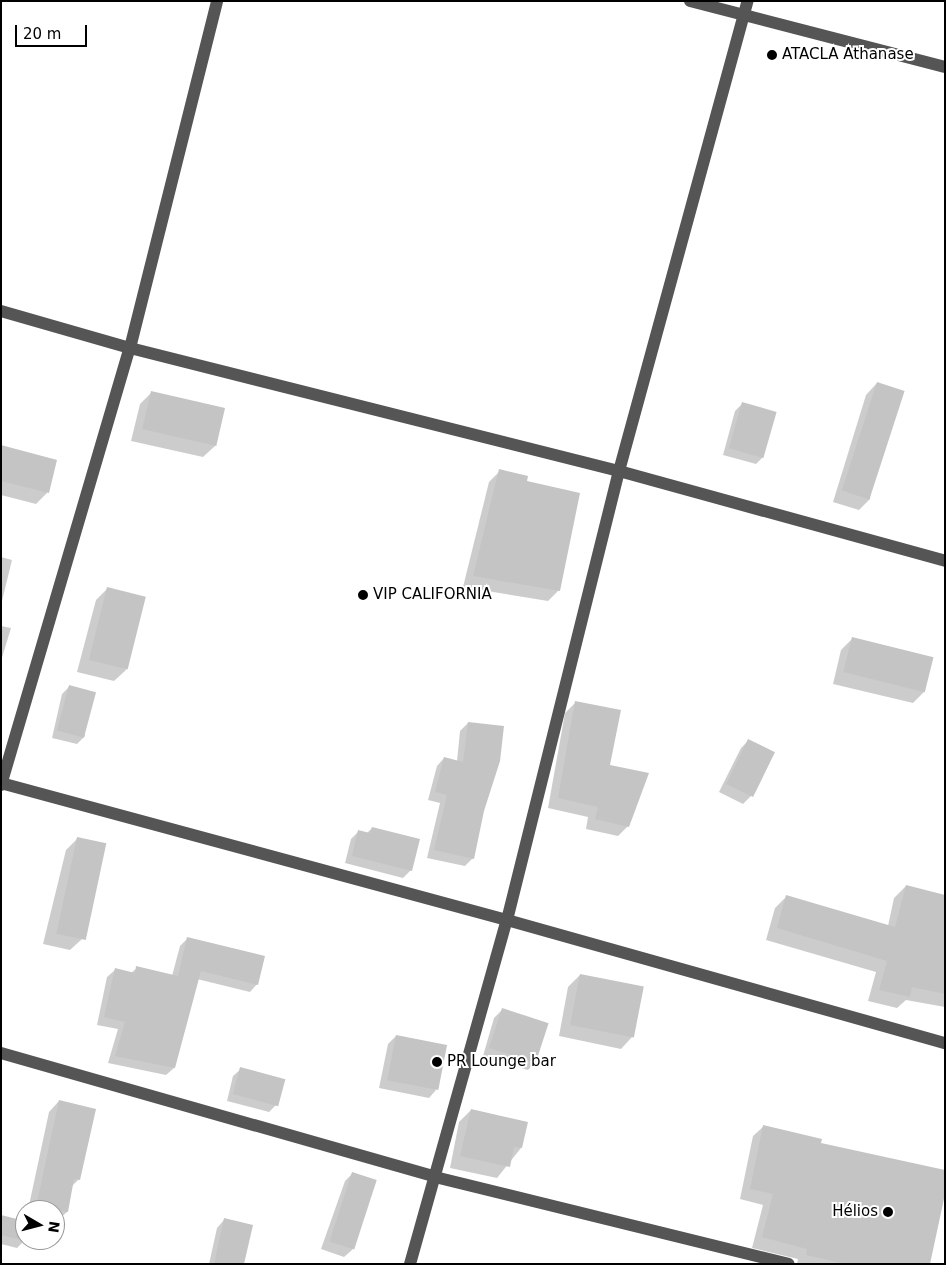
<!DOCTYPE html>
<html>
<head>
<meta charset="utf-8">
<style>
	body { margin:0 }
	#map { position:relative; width:946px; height:1265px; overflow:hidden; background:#fff; font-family:"DejaVu Sans",sans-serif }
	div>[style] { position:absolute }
	.shadow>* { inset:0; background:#0003 }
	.building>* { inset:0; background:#c4c4c4; transform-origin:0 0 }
	.minor>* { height:12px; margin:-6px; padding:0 6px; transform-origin:6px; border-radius:6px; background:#555 }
	.dots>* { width:14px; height:14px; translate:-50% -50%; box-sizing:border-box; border:2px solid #fff; border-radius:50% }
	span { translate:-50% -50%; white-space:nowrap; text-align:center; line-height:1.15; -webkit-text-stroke:4px #fff; paint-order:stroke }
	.poi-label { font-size:15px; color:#000 }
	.left { translate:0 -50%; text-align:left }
	.right { translate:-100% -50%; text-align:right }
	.frame { position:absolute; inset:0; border:2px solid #000; pointer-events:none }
	.north { position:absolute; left:15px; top:1200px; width:50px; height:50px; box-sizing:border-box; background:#fff; border:1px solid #999; border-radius:50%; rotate:98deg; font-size:14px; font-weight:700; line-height:20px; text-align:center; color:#000 }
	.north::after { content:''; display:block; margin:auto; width:18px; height:22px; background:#000; clip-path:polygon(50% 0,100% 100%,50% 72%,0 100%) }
	.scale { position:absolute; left:15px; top:25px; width:72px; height:22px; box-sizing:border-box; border:2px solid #000; border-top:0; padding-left:6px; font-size:15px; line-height:18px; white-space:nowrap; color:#000; -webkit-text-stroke:4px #fff; paint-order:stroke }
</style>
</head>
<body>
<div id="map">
	<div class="shadow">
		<i style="clip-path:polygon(877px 383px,870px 499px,859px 510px,833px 502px,866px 395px)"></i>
		<i style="clip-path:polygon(152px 392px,224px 409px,215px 446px,203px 457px,131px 441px,140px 404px)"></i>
		<i style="clip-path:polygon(743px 403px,764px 456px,756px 464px,723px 455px,735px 411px)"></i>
		<i style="clip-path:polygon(1px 446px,56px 460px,47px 493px,36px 504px,1px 495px)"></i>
		<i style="clip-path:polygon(500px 471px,526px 482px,559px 590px,548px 601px,463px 587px,489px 482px)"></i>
		<i style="clip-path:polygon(1px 557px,12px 560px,1px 605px)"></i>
		<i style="clip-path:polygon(107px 589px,126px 670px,114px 681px,77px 672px,96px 600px)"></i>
		<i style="clip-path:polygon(1px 626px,11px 628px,1px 661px)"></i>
		<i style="clip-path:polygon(853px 638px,924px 692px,913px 703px,833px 684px,841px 650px)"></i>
		<i style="clip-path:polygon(69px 687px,85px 736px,77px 744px,52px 738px,62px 694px)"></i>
		<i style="clip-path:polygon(576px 702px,609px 766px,628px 826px,618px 836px,586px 829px,588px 817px,548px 808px,565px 713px)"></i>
		<i style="clip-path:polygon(468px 723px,483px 810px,473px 858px,465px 866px,427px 858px,440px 803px,428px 800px,437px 766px,444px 758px,457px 761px,460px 731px)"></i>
		<i style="clip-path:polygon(748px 741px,751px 796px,743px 804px,719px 792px,741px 748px)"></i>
		<i style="clip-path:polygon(372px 828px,411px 870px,403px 878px,345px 863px,351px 839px,359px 831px,367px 833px)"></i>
		<i style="clip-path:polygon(78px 838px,105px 844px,82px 939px,70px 950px,43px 944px,66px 850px)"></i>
		<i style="clip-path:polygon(906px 886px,945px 917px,945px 1007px,906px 1000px,897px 1008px,868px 1001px,876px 972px,766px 940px,775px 908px,787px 896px,888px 926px,894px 898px)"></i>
		<i style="clip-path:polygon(188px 938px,257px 984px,250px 992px,197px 979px,174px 1068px,166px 1075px,108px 1063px,118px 1029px,97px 1025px,107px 977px,115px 970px,131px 973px,137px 968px,172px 976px,180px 946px)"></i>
		<i style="clip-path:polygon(580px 975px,632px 1037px,621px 1049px,559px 1036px,568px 987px)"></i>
		<i style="clip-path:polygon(502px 1010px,536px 1062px,528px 1070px,483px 1056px,494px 1018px)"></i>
		<i style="clip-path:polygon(396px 1036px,436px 1090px,429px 1098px,379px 1088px,388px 1044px)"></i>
		<i style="clip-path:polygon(241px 1069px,277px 1104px,269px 1112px,227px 1101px,233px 1076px)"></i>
		<i style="clip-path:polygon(59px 1101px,78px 1180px,72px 1186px,67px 1212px,56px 1222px,55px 1210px,28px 1210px,49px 1112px)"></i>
		<i style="clip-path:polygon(471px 1110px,521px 1148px,497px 1178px,450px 1168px,459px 1122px)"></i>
		<i style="clip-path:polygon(764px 1126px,820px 1144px,929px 1264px,797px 1264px,798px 1259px,752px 1248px,763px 1205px,740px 1199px,753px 1136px)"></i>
		<i style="clip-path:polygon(353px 1173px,376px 1181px,352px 1250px,344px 1257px,321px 1249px,345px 1181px)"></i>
		<i style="clip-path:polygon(1px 1216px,25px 1240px,17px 1248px,1px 1244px)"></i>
		<i style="clip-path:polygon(224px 1220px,243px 1264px,209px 1264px,217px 1228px)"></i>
	</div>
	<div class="building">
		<i style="left:877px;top:382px;width:29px;height:114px;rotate:18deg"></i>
		<i style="left:151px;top:391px;width:76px;height:39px;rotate:13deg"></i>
		<i style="left:742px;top:402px;width:36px;height:48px;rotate:16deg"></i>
		<i style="clip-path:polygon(1px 445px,57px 460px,49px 493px,1px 481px)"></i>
		<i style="clip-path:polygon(499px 469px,528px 476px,527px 481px,580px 493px,560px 591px,473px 576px)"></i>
		<i style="left:107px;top:587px;width:40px;height:75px;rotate:14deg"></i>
		<i style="left:852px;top:637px;width:84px;height:36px;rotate:14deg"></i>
		<i style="left:69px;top:685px;width:28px;height:47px;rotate:15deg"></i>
		<i style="clip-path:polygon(575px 701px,621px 710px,610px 765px,649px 773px,629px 827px,595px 819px,598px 807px,558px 798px)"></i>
		<i style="clip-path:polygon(468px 722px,504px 726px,500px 761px,484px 811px,474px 859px,434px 850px,447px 795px,435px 792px,444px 757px,463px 762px)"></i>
		<i style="left:748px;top:739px;width:30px;height:50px;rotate:26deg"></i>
		<i style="clip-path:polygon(372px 827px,420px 839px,412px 871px,352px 856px,358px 830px,370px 833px)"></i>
		<i style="left:77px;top:837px;width:30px;height:99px;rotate:12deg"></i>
		<i style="clip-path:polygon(906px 885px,945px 895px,945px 994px,912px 987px,910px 997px,879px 990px,887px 961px,777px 928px,786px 895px,895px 927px)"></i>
		<i style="clip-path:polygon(187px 937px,265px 956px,258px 985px,201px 971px,175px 1068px,115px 1056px,125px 1022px,104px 1017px,115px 968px,135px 973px,136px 966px,178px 976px)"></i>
		<i style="left:580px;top:974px;width:65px;height:52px;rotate:11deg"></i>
		<i style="left:502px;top:1008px;width:49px;height:42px;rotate:18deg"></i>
		<i style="left:396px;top:1035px;width:52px;height:46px;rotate:11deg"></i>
		<i style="left:240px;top:1067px;width:47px;height:28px;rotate:15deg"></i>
		<i style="clip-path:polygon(59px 1100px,96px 1109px,80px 1180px,74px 1179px,68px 1212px,36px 1207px)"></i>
		<i style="clip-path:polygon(471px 1109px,528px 1122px,522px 1148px,514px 1147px,510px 1167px,460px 1156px)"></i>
		<i style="clip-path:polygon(763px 1125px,822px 1139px,821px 1143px,945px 1170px,945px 1194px,930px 1264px,847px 1264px,806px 1255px,807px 1249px,762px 1237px,773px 1194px,750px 1189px)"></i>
		<i style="left:352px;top:1172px;width:26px;height:73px;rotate:18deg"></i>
		<i style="clip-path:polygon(1px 1215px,25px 1221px,26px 1241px,1px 1235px)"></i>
		<i style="clip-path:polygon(224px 1218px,253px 1225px,244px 1264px,214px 1264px)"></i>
	</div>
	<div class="minor">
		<i style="left:690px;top:1px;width:263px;rotate:14.5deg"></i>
		<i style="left:1px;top:311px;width:134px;rotate:16deg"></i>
		<i style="left:130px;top:348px;width:504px;rotate:14.12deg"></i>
		<i style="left:619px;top:471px;width:338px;rotate:15.4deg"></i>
		<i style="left:1px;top:783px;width:524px;rotate:15.15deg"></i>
		<i style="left:507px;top:920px;width:455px;rotate:15.7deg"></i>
		<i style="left:1px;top:785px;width:456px;rotate:-73.6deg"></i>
		<i style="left:130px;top:348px;width:358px;rotate:-75.9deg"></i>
		<i style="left:1px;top:1053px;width:451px;rotate:15.9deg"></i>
		<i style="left:435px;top:1177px;width:364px;rotate:13.8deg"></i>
		<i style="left:410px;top:1264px;width:357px;rotate:-74.3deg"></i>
		<i style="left:507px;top:920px;width:463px;rotate:-76deg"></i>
		<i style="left:619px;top:471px;width:487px;rotate:-74.7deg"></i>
	</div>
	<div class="dots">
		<i style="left:772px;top:55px;background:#000"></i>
		<i style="left:363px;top:595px;background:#000"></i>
		<i style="left:437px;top:1062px;background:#000"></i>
		<i style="left:888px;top:1212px;background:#000"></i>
	</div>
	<div class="poi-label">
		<span class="left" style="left:782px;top:55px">ATACLA Athanase</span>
		<span class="left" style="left:373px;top:595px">VIP CALIFORNIA</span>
		<span class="left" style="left:447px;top:1062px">PR Lounge bar</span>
		<span class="right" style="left:878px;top:1212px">Hélios</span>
	</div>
	<div class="frame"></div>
	<div class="north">N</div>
	<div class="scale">20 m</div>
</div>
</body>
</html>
